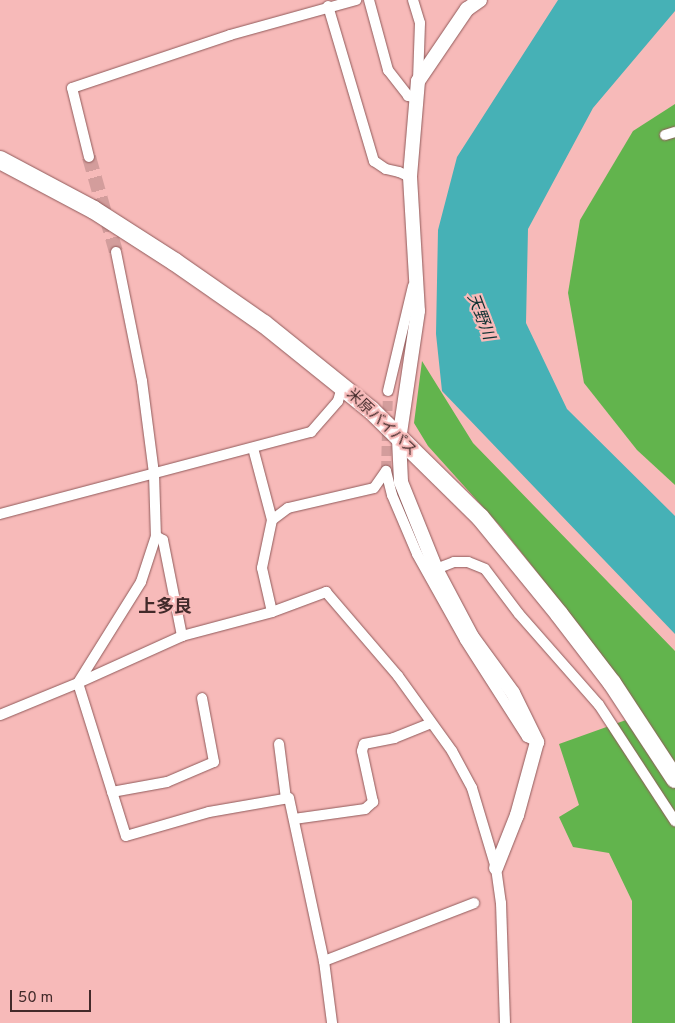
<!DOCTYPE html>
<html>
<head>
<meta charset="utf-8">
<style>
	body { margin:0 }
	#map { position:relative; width:675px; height:1023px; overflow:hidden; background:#f7bab9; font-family:Overpass,"Noto Sans JP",sans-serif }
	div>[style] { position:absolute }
	.forest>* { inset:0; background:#62b44d }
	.water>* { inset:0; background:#46b1b6 }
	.minor-tunnel>* { height:10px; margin-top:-5px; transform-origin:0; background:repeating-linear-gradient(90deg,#d39d9c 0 10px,transparent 0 15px) }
	.tertiary-tunnel>* { height:14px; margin-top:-7px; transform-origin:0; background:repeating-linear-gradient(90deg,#d39d9c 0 14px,transparent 0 21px) }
	.roads { filter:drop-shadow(0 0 1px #905a5a) drop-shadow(0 0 1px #905a5a) }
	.minor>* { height:10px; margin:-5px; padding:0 5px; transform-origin:5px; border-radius:5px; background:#fff }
	.tertiary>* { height:14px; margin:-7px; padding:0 7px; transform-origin:7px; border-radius:7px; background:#fff }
	.trunk>* { height:18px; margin:-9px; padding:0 9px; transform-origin:9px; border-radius:9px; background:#fff }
	span { translate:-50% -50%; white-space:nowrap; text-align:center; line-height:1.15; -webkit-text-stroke:4.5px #f7bab9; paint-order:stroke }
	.street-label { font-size:15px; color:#422a2a }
	.water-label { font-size:16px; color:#0f3132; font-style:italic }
	.quarter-label { font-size:18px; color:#422a2a; font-weight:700 }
	.scale { position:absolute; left:10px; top:990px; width:81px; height:22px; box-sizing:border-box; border:2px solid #422a2a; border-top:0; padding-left:6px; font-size:15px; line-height:18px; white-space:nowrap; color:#422a2a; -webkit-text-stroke:4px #f7bab9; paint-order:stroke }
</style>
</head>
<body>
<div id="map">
	<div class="forest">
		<i style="clip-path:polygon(675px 104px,675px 485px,637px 450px,584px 383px,568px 293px,580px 220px,633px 131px)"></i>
		<i style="clip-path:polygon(422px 361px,473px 443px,675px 651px,675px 1023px,632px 1023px,632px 901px,609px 853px,573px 847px,559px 817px,579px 805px,559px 744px,640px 715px,583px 630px,501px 527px,428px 446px,414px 423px)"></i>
	</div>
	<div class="water">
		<i style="clip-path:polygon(558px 0,675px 0,675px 11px,593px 108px,528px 229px,526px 323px,567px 409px,675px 516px,675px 634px,442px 391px,436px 334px,438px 230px,457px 157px)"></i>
	</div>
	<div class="minor-tunnel">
		<i style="left:386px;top:471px;width:80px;rotate:-88.6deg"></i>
	</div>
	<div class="tertiary-tunnel">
		<i style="left:89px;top:157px;width:99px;rotate:74.1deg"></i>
	</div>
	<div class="roads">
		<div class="minor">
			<i style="left:369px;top:0;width:73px;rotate:74.8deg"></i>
			<i style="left:388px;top:70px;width:33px;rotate:52deg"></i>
			<i style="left:408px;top:96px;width:9px;rotate:13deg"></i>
			<i style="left:413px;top:0;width:24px;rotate:73deg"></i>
			<i style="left:420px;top:23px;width:58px;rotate:92deg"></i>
			<i style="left:328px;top:6px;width:162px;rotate:73.5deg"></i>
			<i style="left:374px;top:161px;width:14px;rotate:34deg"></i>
			<i style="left:386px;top:169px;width:13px;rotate:13deg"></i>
			<i style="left:399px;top:172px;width:12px;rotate:24deg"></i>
			<i style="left:665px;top:135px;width:10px;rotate:-17deg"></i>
			<i style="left:89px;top:157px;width:71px;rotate:-103.8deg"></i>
			<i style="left:72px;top:88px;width:167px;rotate:-18.5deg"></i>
			<i style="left:230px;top:35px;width:131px;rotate:-15.5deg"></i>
			<i style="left:116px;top:252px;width:132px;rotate:78.6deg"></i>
			<i style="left:142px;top:381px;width:94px;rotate:82.6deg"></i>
			<i style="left:154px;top:474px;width:62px;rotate:88.2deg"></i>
			<i style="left:156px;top:536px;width:48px;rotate:108.1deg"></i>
			<i style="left:141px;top:582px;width:119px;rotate:122deg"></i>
			<i style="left:78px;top:683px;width:160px;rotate:72.6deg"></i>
			<i style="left:126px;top:836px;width:86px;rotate:-16.1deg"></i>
			<i style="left:209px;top:812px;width:81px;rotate:-9.9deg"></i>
			<i style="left:289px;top:798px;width:167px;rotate:77.9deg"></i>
			<i style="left:324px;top:961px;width:63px;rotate:82.6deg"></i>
			<i style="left:388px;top:391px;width:108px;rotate:-76.6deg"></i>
			<i style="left:253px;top:448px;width:74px;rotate:75.2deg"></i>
			<i style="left:272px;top:520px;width:49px;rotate:101.8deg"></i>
			<i style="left:262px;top:568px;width:45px;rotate:77.2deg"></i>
			<i style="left:386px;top:471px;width:25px;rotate:76deg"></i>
			<i style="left:392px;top:495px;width:64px;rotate:67deg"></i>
			<i style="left:417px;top:554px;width:98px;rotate:60.8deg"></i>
			<i style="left:465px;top:640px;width:115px;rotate:57.4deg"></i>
			<i style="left:527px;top:737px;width:10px;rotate:24deg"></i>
			<i style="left:0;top:514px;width:322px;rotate:-14.8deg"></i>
			<i style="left:311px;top:432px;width:41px;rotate:-48.9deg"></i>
			<i style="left:338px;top:401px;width:15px;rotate:-74deg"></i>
			<i style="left:272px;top:520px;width:20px;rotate:-37deg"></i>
			<i style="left:288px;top:508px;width:88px;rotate:-13.1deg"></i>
			<i style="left:374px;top:488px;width:21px;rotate:-55deg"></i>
			<i style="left:156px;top:536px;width:8px;rotate:30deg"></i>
			<i style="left:163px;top:540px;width:98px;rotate:78.8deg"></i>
			<i style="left:436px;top:569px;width:19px;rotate:-21deg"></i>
			<i style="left:454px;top:562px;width:14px"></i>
			<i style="left:468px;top:562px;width:18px;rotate:22deg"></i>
			<i style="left:485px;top:569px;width:56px;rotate:52.9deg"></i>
			<i style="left:519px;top:614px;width:121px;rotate:48.7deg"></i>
			<i style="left:599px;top:705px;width:139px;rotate:56.8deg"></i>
			<i style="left:0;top:715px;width:84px;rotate:-22.3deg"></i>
			<i style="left:78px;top:683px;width:114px;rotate:-24.3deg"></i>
			<i style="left:182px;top:636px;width:93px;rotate:-14.9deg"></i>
			<i style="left:272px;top:612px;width:58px;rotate:-20.3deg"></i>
			<i style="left:326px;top:592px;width:111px;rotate:49.4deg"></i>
			<i style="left:398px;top:676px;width:92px;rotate:54.2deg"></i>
			<i style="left:452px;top:751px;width:42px;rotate:61.6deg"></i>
			<i style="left:472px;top:788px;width:84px;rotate:73.3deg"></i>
			<i style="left:496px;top:868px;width:35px;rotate:82deg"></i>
			<i style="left:501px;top:903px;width:120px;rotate:88.1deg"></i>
			<i style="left:279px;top:744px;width:55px;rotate:82.7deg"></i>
			<i style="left:112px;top:792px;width:56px;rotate:-10.3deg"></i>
			<i style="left:167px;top:782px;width:51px;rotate:-23.1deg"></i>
			<i style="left:214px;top:762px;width:65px;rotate:-100.6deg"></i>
			<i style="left:294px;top:819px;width:72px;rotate:-8deg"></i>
			<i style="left:365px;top:809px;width:11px;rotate:-41deg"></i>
			<i style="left:373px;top:802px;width:52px;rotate:-102.2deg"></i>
			<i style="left:362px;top:751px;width:7px;rotate:-74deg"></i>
			<i style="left:364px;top:744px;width:31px;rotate:-11deg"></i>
			<i style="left:394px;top:738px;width:40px;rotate:-22deg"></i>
			<i style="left:324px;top:961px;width:161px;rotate:-21.1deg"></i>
		</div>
		<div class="tertiary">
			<i style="left:480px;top:0;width:16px;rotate:145deg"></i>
			<i style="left:467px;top:9px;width:87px;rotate:124.2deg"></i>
			<i style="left:418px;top:81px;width:96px;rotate:94.8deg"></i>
			<i style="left:410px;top:177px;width:134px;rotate:86.6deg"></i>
			<i style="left:418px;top:311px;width:129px;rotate:98.4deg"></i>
			<i style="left:399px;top:439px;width:43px;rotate:87.3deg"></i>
			<i style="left:401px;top:482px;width:94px;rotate:68.1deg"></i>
			<i style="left:436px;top:569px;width:77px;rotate:62.1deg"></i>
			<i style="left:472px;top:637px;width:69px;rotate:53.8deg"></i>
			<i style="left:513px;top:693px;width:55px;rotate:63.9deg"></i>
			<i style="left:537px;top:742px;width:76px;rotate:105.3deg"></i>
			<i style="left:517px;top:815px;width:57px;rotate:111.6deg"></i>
		</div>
		<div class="trunk">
			<i style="left:0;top:160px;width:106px;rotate:28deg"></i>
			<i style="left:94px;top:210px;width:96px;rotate:32.7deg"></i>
			<i style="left:175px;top:262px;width:108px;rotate:34.9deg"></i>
			<i style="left:264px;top:324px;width:137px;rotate:38.8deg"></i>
			<i style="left:371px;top:410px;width:153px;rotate:44.5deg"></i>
			<i style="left:480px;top:517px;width:125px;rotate:50.8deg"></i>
			<i style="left:559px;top:614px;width:87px;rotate:52.5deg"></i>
			<i style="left:612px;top:683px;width:115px;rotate:56.7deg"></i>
		</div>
	</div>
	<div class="street-label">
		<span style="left:381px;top:423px;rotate:43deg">米原バイパス</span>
	</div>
	<div class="water-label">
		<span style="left:480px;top:317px;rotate:69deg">天野川</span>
	</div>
	<div class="quarter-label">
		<span style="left:165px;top:608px">上多良</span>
	</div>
	<div class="scale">50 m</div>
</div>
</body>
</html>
